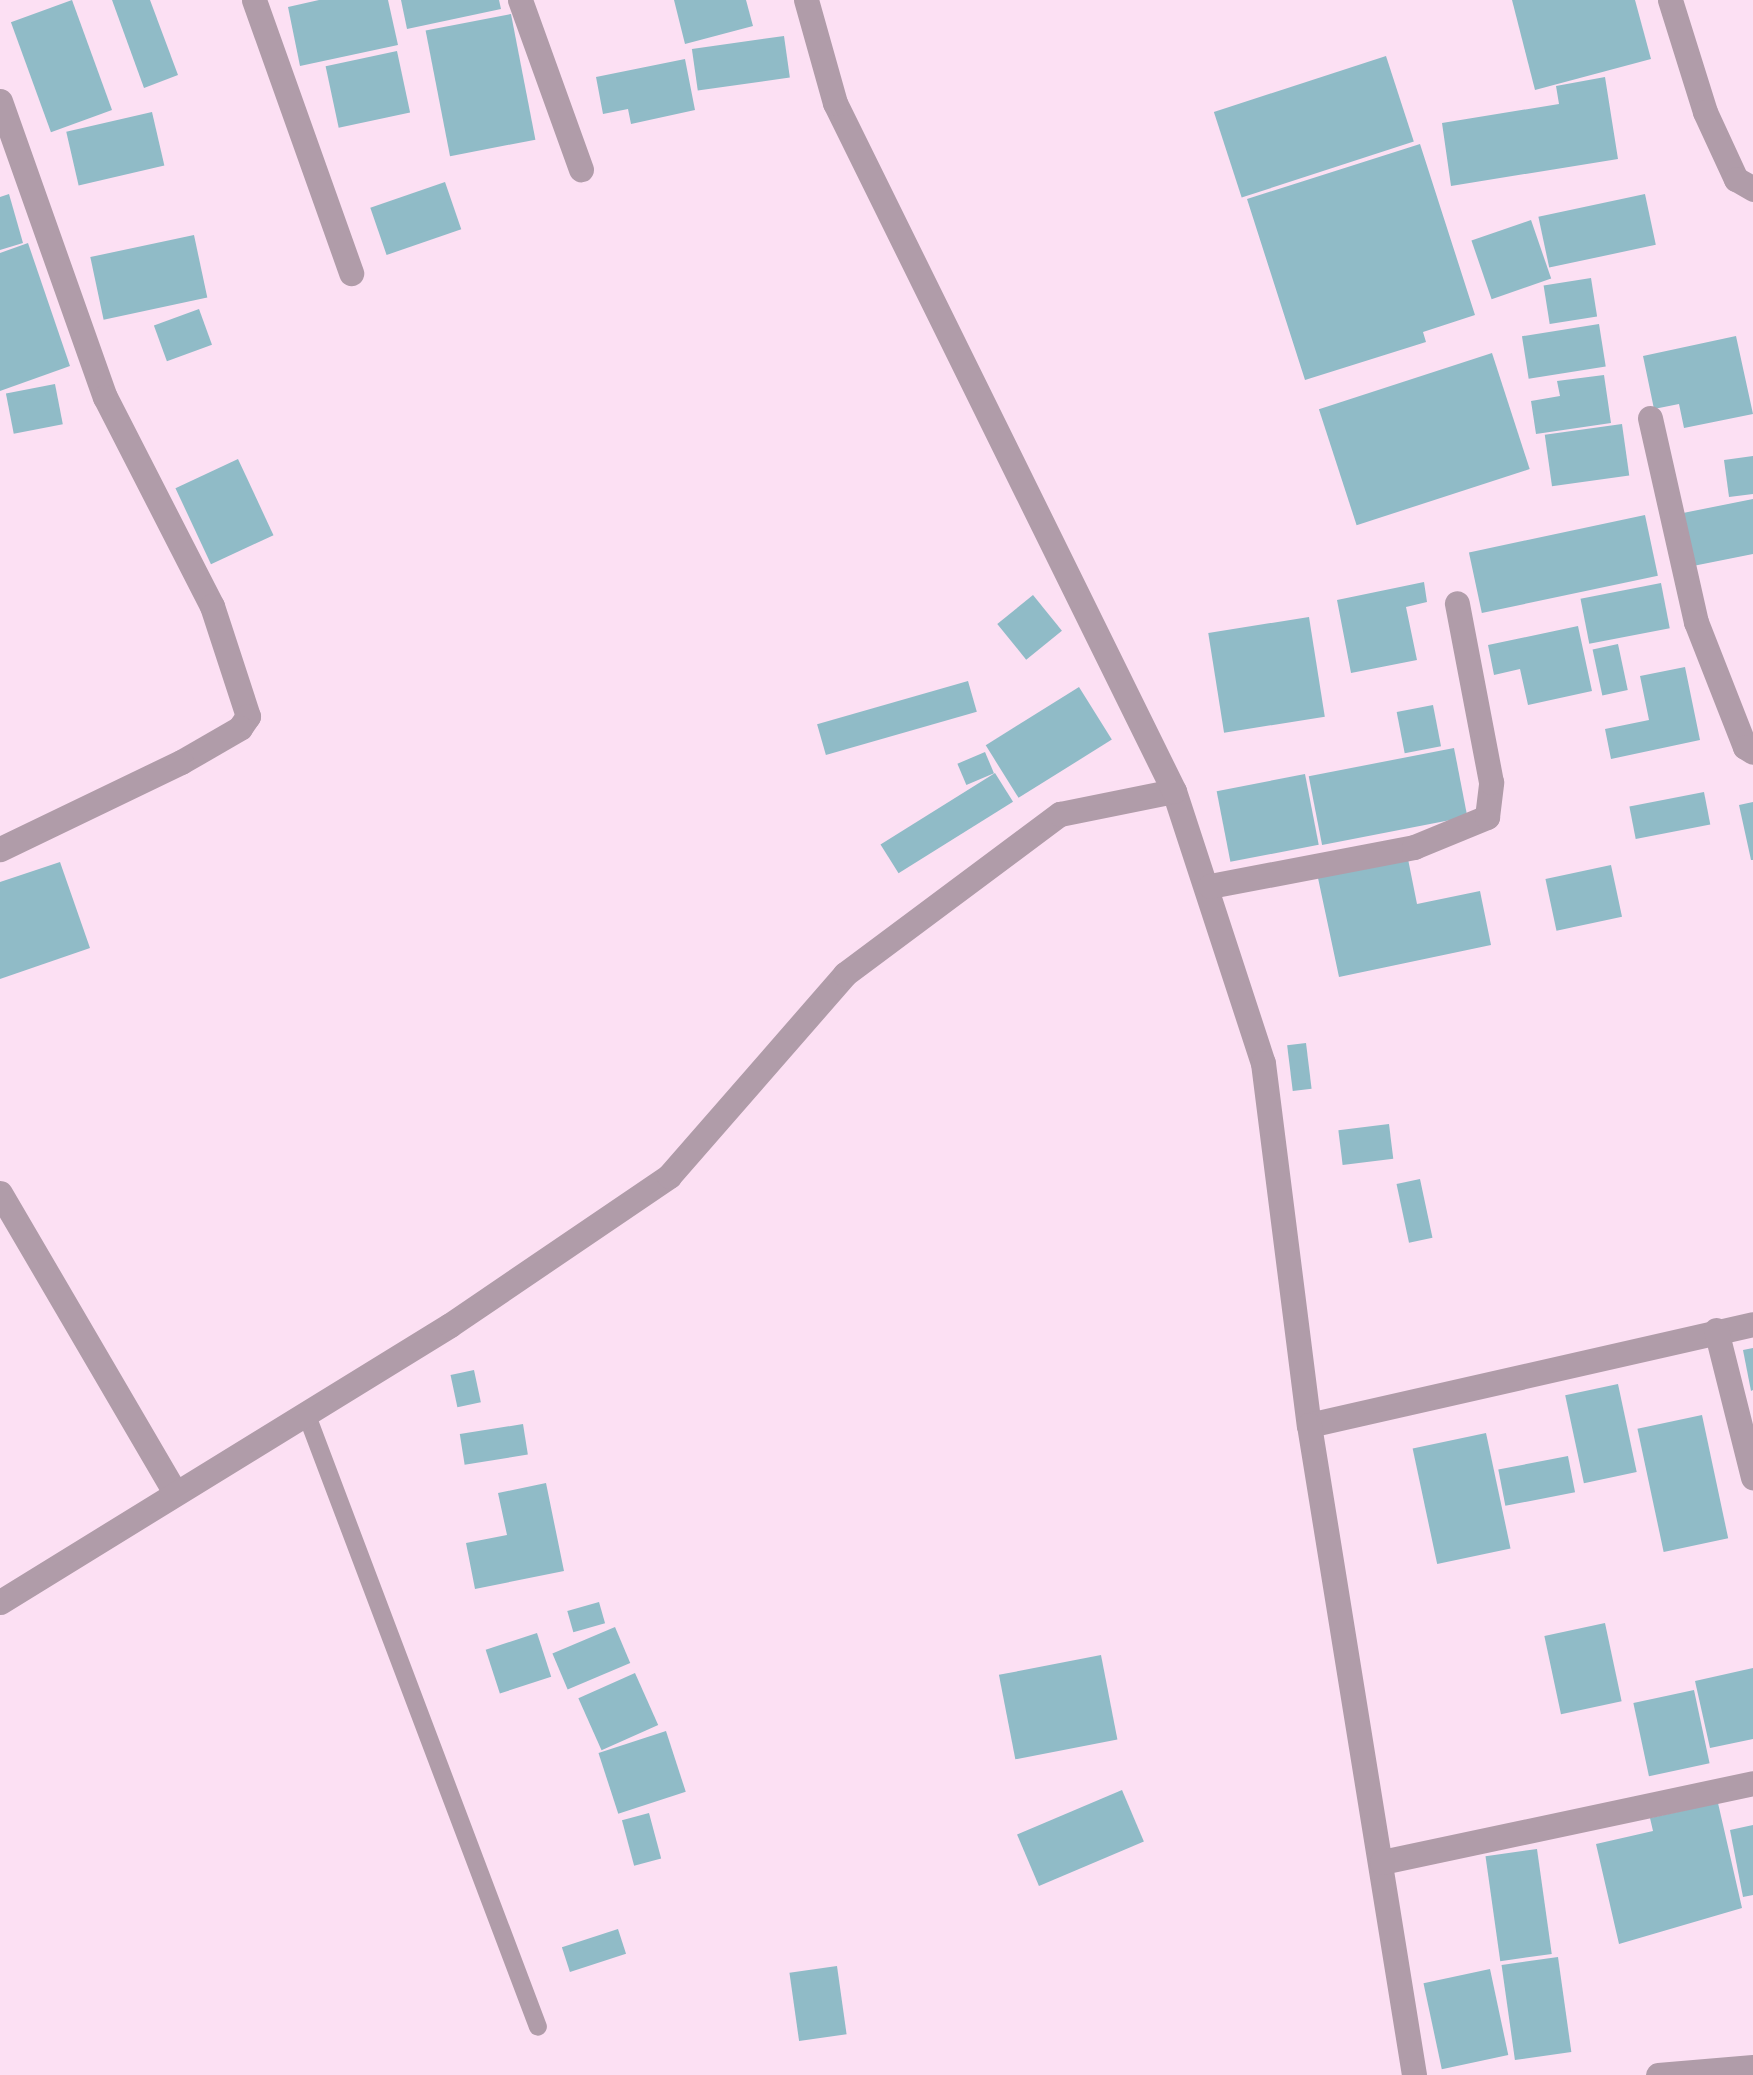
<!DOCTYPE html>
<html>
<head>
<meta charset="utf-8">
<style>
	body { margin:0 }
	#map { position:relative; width:1753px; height:2075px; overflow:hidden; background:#fce0f3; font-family:"Space Grotesk",sans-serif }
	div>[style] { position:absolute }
	.building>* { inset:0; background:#90bbc7; transform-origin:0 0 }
	.service>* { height:18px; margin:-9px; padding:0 9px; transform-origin:9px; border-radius:9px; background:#b09ca9 }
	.minor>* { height:25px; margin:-12.5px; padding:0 12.5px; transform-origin:12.5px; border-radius:12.5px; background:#b09ca9 }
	span { translate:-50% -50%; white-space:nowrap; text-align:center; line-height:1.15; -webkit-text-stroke:8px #fce0f3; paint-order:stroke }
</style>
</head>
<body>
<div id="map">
	<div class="building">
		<i style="left:72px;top:0;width:117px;height:65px;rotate:70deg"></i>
		<i style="clip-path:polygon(112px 0,150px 0,178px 75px,144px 88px)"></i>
		<i style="clip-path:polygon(319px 0,388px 0,398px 45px,300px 66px,288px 7px)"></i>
		<i style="clip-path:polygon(401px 0,499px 0,501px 9px,407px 29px)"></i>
		<i style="clip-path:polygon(674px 0,746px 0,753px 26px,685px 44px)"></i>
		<i style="clip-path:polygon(1512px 0,1635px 0,1651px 59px,1535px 90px)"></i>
		<i style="left:511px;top:14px;width:128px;height:87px;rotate:79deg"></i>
		<i style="left:784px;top:36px;width:42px;height:93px;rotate:82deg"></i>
		<i style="left:397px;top:51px;width:63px;height:73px;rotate:78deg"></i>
		<i style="left:1386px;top:56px;width:90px;height:181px;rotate:72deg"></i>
		<i style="clip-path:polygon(685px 59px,695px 110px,631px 124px,628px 109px,603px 114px,596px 77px)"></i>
		<i style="clip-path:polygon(1605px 77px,1618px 159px,1451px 186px,1442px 123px,1559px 104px,1556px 86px)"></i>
		<i style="left:152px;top:112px;width:55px;height:88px;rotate:77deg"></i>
		<i style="clip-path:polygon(1420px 144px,1475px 315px,1423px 332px,1426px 342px,1305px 380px,1247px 199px)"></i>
		<i style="left:445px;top:182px;width:50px;height:79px;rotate:71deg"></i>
		<i style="clip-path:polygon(9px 194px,23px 243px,0 250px,0 197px)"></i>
		<i style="left:1645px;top:194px;width:52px;height:109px;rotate:78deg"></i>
		<i style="left:1531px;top:220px;width:62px;height:63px;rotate:71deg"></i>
		<i style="left:194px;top:235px;width:64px;height:106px;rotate:78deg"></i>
		<i style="clip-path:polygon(28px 243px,70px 366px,0 391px,0 253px)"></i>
		<i style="left:1591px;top:278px;width:39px;height:48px;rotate:81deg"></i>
		<i style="left:199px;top:309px;width:38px;height:48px;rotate:70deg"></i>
		<i style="left:1599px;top:324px;width:43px;height:78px;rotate:81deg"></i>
		<i style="clip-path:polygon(1736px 336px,1753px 414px,1684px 428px,1679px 404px,1654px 409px,1643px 356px)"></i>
		<i style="left:1492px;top:353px;width:122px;height:182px;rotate:72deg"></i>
		<i style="clip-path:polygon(1604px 375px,1611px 423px,1536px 434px,1531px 401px,1560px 396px,1557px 381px)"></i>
		<i style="left:55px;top:384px;width:41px;height:50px;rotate:79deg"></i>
		<i style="left:1622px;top:424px;width:52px;height:78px;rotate:82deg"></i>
		<i style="clip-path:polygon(1753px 456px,1753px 494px,1729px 497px,1724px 460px)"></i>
		<i style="left:238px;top:459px;width:84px;height:69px;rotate:65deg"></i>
		<i style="clip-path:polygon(1753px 499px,1753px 554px,1693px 566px,1683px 513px)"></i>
		<i style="left:1645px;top:515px;width:62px;height:180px;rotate:78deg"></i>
		<i style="clip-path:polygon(1424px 582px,1427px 602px,1406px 607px,1417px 660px,1351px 673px,1337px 600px)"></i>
		<i style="left:1661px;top:583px;width:46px;height:82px;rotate:79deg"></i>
		<i style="left:1033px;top:595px;width:46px;height:46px;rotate:51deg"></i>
		<i style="left:1309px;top:617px;width:101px;height:102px;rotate:81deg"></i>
		<i style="clip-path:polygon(1578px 626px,1592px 691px,1528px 705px,1520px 669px,1494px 675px,1488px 645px)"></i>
		<i style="left:1618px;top:644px;width:47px;height:26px;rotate:78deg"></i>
		<i style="clip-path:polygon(1685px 667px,1700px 740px,1611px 759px,1605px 729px,1649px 720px,1640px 676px)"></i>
		<i style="left:968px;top:681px;width:32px;height:157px;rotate:74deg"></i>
		<i style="left:1079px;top:687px;width:62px;height:110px;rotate:58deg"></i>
		<i style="left:1433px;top:705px;width:42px;height:37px;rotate:79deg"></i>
		<i style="left:1454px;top:748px;width:70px;height:148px;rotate:79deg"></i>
		<i style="left:985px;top:752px;width:23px;height:30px;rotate:67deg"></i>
		<i style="left:995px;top:773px;width:34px;height:135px;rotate:58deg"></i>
		<i style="left:1305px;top:774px;width:72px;height:90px;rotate:79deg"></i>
		<i style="left:1704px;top:792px;width:33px;height:76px;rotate:79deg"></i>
		<i style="clip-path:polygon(1753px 802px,1753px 860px,1751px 860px,1739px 805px)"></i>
		<i style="clip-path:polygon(1408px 859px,1417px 904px,1480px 891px,1491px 945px,1339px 977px,1318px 878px)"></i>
		<i style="clip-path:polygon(60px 862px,90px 948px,0 979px,0 882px)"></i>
		<i style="left:1611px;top:865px;width:53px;height:67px;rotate:78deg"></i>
		<i style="left:1306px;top:1043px;width:46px;height:19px;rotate:83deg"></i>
		<i style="left:1389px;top:1124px;width:35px;height:51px;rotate:83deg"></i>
		<i style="left:1420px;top:1179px;width:60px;height:24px;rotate:78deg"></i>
		<i style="clip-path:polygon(1753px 1348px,1753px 1390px,1751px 1391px,1743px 1350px)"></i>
		<i style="left:474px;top:1370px;width:33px;height:24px;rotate:78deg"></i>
		<i style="left:1618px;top:1384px;width:90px;height:54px;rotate:78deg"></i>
		<i style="left:1702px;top:1415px;width:126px;height:66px;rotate:78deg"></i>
		<i style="left:523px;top:1424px;width:31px;height:64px;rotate:81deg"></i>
		<i style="left:1486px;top:1433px;width:118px;height:75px;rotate:78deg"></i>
		<i style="left:1568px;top:1456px;width:37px;height:71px;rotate:79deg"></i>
		<i style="clip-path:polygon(546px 1483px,564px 1571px,475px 1589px,466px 1543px,507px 1535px,498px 1493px)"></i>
		<i style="left:599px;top:1602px;width:22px;height:33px;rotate:74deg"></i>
		<i style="left:1605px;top:1623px;width:80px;height:62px;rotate:78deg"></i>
		<i style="left:615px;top:1627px;width:39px;height:68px;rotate:67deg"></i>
		<i style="left:537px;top:1633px;width:46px;height:54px;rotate:72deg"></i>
		<i style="left:1101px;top:1655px;width:86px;height:104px;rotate:79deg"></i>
		<i style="clip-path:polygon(1753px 1668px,1753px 1739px,1710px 1748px,1695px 1681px)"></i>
		<i style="left:635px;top:1673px;width:57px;height:62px;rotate:66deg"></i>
		<i style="left:1694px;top:1690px;width:75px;height:62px;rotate:78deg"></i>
		<i style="left:666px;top:1731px;width:64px;height:71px;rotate:72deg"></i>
		<i style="left:1122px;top:1790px;width:56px;height:114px;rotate:67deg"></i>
		<i style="clip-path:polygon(1718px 1803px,1742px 1908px,1619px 1944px,1596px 1844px,1653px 1831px,1650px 1818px)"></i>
		<i style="left:649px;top:1813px;width:47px;height:28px;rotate:75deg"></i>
		<i style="clip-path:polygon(1753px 1825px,1753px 1895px,1743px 1897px,1730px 1830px)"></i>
		<i style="left:1537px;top:1849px;width:106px;height:52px;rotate:82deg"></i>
		<i style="left:618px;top:1929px;width:26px;height:59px;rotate:72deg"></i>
		<i style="left:1558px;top:1957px;width:96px;height:57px;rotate:82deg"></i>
		<i style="left:837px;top:1966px;width:69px;height:48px;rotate:82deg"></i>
		<i style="left:1490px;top:1969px;width:88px;height:68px;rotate:78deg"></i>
	</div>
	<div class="service">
		<i style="left:306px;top:1413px;width:656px;rotate:69.3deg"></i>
	</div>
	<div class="minor">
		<i style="left:254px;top:0;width:290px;rotate:70.4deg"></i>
		<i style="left:520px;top:0;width:180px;rotate:70.2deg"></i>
		<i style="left:1670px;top:0;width:117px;rotate:72.6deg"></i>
		<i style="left:1705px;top:112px;width:74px;rotate:65.2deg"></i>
		<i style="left:1736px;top:179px;width:20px;rotate:30deg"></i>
		<i style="left:0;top:101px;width:314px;rotate:70.5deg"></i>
		<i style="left:105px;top:397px;width:235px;rotate:62.9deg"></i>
		<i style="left:212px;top:606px;width:116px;rotate:71.9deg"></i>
		<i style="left:248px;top:716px;width:14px;rotate:124deg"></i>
		<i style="left:240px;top:728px;width:68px;rotate:150deg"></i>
		<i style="left:181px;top:762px;width:201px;rotate:154.3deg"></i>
		<i style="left:1650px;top:418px;width:209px;rotate:77.3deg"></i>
		<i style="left:1696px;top:622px;width:134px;rotate:68.6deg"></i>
		<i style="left:1745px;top:747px;width:9px;rotate:32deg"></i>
		<i style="left:1174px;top:791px;width:286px;rotate:71.9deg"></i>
		<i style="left:1263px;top:1063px;width:365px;rotate:82.8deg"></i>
		<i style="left:1309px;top:1425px;width:455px;rotate:-12.8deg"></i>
		<i style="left:1210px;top:886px;width:208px;rotate:-10.8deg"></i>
		<i style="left:1414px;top:847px;width:79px;rotate:-22.3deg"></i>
		<i style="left:1487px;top:817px;width:35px;rotate:-83deg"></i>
		<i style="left:1491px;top:782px;width:182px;rotate:-100.8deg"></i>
		<i style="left:0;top:1193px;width:346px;rotate:59.7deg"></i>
		<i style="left:1716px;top:1330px;width:152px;rotate:75.9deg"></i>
		<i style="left:1309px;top:1425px;width:658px;rotate:80.82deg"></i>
		<i style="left:0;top:1602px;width:528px;rotate:-31.61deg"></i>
		<i style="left:450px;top:1325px;width:265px;rotate:-34.2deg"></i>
		<i style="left:669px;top:1176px;width:268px;rotate:-48.9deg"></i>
		<i style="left:845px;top:974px;width:268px;rotate:-36.7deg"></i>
		<i style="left:1060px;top:814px;width:116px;rotate:-11.4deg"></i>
		<i style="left:1174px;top:791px;width:767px;rotate:-116.23deg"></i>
		<i style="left:835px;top:103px;width:107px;rotate:-105.7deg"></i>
		<i style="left:1382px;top:1862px;width:379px;rotate:-12deg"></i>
		<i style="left:1658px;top:2075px;width:95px;rotate:-4.8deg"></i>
	</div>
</div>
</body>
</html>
